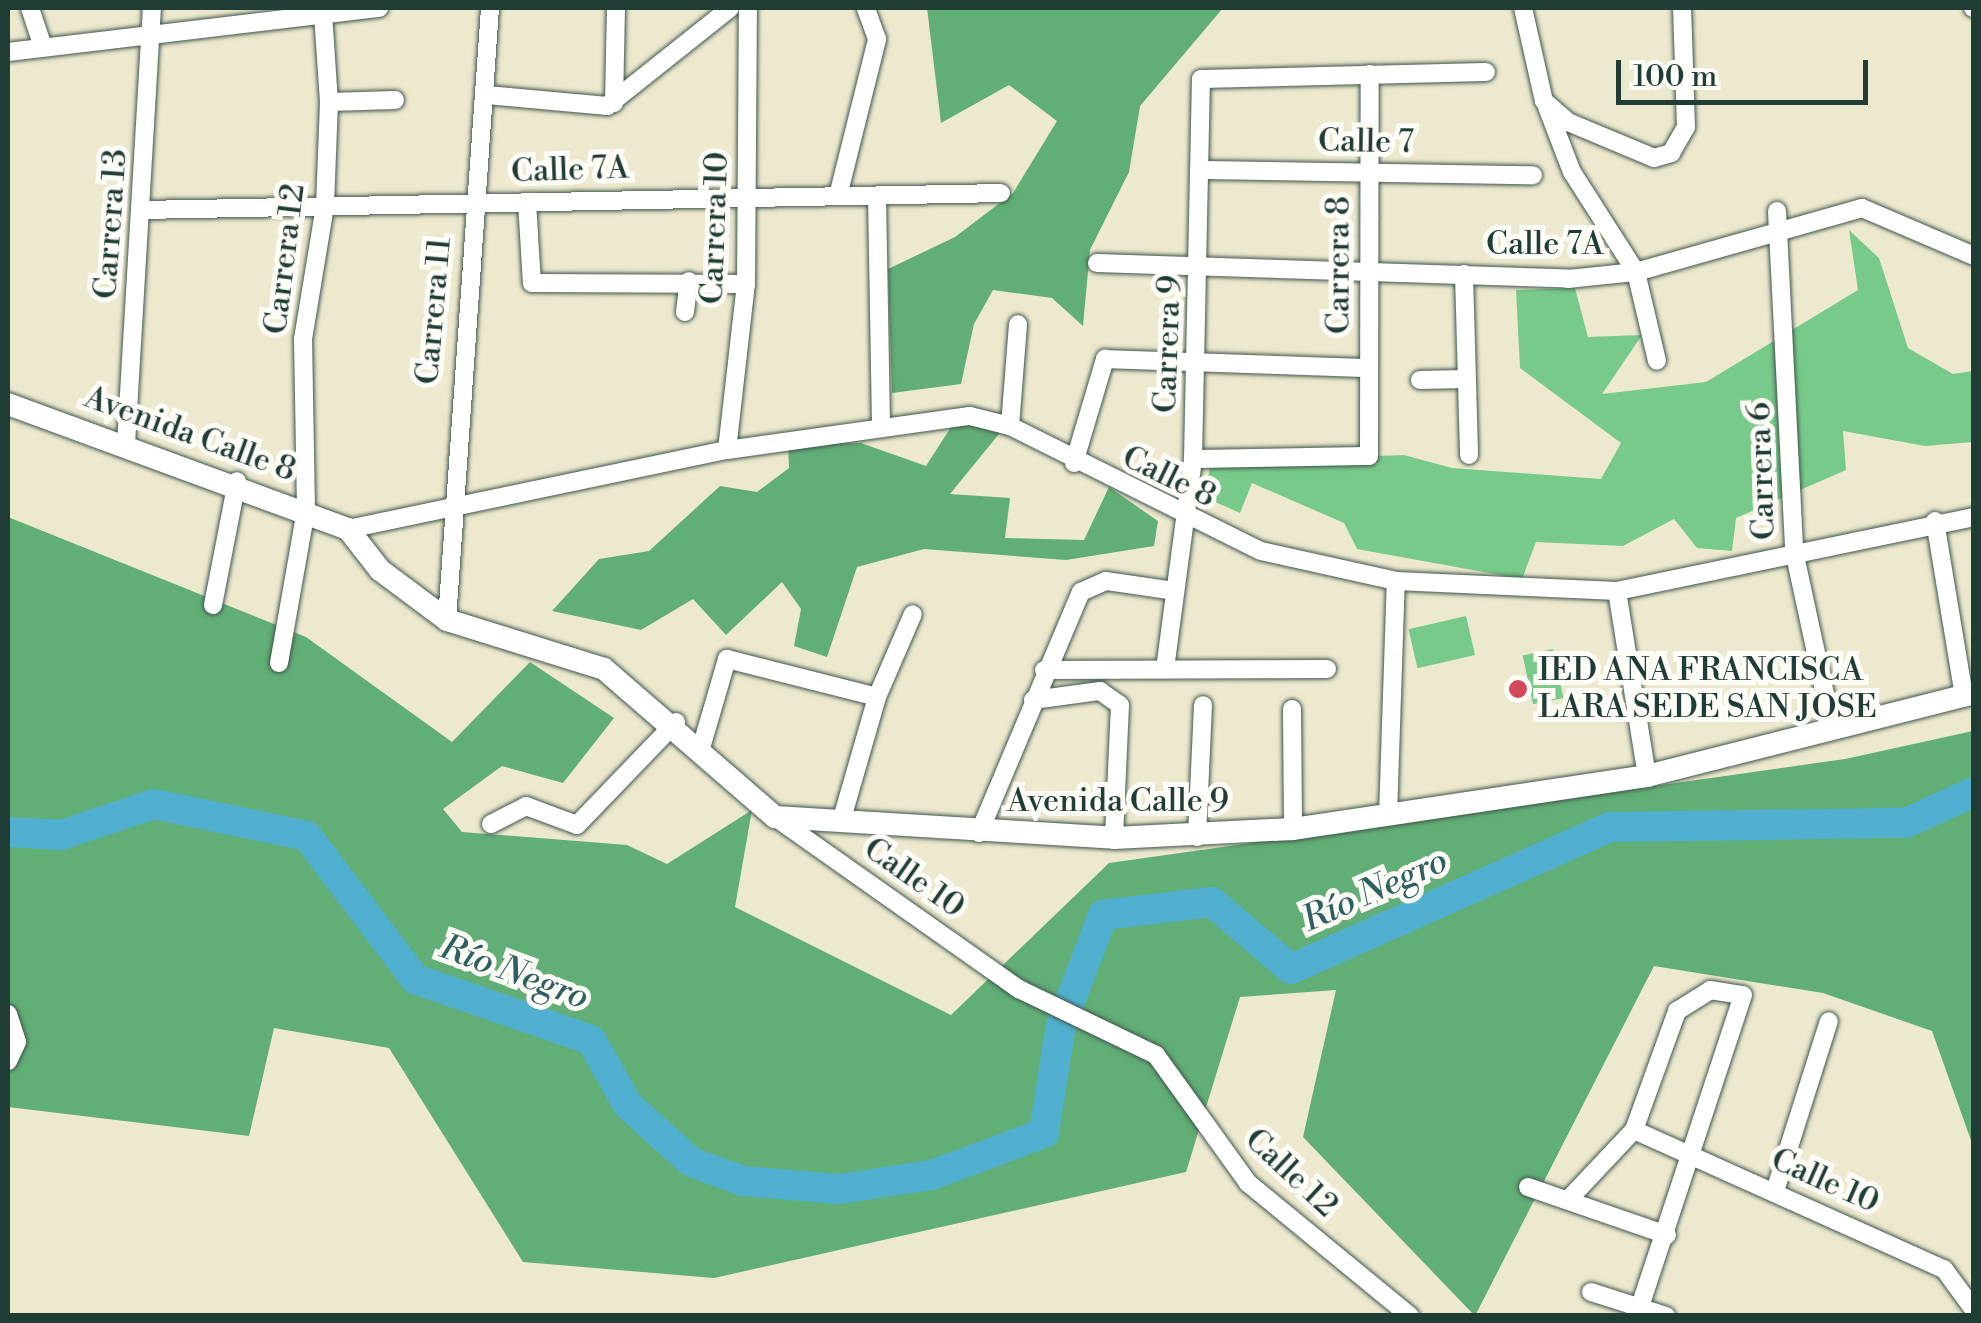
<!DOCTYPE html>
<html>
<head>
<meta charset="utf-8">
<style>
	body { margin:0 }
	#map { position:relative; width:1981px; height:1323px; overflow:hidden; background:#ede9cf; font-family:"Libre Bodoni",serif }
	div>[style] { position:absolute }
	.green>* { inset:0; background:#78ca8b; transform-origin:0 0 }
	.forest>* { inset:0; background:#62ae77 }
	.river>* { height:30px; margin:-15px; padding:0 15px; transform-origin:15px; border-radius:15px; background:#51b0cf }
	.roads { filter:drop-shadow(0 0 2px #3e574b) drop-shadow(0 0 2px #3e574b) }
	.minor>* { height:18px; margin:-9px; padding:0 9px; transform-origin:9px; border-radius:9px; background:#fff }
	.tertiary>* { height:22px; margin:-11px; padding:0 11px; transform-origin:11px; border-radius:11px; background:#fff }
	.dots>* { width:28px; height:28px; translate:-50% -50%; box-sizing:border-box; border:5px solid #fdfcf7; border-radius:50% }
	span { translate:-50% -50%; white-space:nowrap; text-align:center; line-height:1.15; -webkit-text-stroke:10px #fdfcf7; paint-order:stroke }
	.street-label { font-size:32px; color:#1f3d34 }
	.poi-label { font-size:32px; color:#1f3d34 }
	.left { translate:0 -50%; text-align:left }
	.water-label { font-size:35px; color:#2e6062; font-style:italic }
	.frame { position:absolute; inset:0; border:10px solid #1f3d34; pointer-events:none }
	.scale { position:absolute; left:1616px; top:60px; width:252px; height:45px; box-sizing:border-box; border:5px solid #1f3d34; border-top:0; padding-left:12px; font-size:30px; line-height:35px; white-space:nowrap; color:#1f3d34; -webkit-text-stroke:8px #fdfcf7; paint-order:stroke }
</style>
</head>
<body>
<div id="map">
	<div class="green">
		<i style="clip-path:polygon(1849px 230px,1879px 258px,1908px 348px,1953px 374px,1973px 371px,1973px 442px,1925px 446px,1843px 431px,1846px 470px,1736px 518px,1732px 551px,1697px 548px,1674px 519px,1623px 546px,1536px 542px,1522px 579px,1357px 549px,1344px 523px,1252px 483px,1240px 513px,1204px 497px,1211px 462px,1404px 455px,1452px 468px,1601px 479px,1621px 443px,1520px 368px,1516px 290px,1575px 288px,1588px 337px,1642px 335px,1602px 394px,1706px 382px,1858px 290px)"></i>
		<i style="left:1466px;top:616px;width:40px;height:59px;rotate:77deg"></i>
		<i style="left:1553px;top:649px;width:50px;height:31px;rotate:78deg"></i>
	</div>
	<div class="forest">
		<i style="clip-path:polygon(927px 8px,1223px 8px,1140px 106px,1129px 172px,1090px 250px,1083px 326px,1052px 298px,993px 290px,974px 324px,961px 384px,892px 393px,888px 269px,955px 237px,1013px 193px,1057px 121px,1009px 85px,941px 123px)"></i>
		<i style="clip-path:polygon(953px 424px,1003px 429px,950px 494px,1010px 498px,1005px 538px,1084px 540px,1109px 487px,1158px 521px,1154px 546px,1066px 560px,924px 549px,857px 567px,827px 657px,794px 646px,801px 609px,782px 582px,726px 635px,693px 599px,641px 630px,552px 611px,599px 559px,649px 551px,720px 486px,757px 492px,789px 468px,788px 444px,861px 443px,926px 466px)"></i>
		<i style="clip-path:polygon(8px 517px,306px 637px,452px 742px,530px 662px,614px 718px,563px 783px,502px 766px,443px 809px,462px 832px,627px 845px,667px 864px,752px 810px,735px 907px,951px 1015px,1109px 863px,1845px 759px,1973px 731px,1973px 1146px,1932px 1031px,1823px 993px,1654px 966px,1475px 1316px,1303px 1137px,1336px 990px,1240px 997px,1186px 1172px,714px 1278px,523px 1262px,389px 1048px,274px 1028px,249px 1136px,8px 1107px)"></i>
	</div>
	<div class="river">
		<i style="left:8px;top:832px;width:53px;rotate:3.2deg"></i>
		<i style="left:61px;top:835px;width:98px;rotate:-18.4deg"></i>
		<i style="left:154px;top:804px;width:156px;rotate:11.8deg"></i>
		<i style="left:307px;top:836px;width:179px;rotate:52.9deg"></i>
		<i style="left:415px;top:979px;width:186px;rotate:19.1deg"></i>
		<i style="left:591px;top:1040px;width:75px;rotate:60.4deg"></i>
		<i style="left:628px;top:1105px;width:85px;rotate:42.1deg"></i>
		<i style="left:691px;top:1162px;width:55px;rotate:20.1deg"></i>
		<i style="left:743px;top:1181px;width:96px;rotate:4.8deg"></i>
		<i style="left:839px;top:1189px;width:94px;rotate:-8.6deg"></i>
		<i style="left:932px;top:1175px;width:120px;rotate:-20.6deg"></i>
		<i style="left:1044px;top:1133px;width:109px;rotate:-81.1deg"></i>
		<i style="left:1061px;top:1025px;width:118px;rotate:-69.1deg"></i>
		<i style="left:1103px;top:915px;width:110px;rotate:-6.8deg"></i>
		<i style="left:1212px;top:902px;width:104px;rotate:40.3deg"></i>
		<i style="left:1291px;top:969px;width:349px;rotate:-24deg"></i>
		<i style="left:1610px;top:827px;width:296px;rotate:-0.8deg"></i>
		<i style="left:1906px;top:823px;width:75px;rotate:-24.5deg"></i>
	</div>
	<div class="roads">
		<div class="minor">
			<i style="left:30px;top:8px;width:41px;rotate:71.6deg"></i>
			<i style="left:1523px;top:8px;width:95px;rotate:77.3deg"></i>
			<i style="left:1544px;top:101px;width:32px;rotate:41deg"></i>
			<i style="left:1568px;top:122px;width:93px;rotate:22.7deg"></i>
			<i style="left:1654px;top:158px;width:18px;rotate:-16deg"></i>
			<i style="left:1671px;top:153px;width:30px;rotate:-60deg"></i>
			<i style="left:1686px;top:127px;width:119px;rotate:-91.9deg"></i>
			<i style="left:1973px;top:8px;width:1px"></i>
			<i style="left:8px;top:52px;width:374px;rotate:-6.8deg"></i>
			<i style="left:487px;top:95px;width:121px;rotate:5.2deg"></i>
			<i style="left:607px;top:106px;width:157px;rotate:-38.5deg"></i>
			<i style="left:329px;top:102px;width:66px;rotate:-1.7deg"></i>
			<i style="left:614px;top:103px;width:95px;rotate:-88.8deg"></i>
			<i style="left:1547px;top:107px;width:70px;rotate:69deg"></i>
			<i style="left:1572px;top:172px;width:119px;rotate:57.4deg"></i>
			<i style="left:1636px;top:272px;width:91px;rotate:76.7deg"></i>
			<i style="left:1199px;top:170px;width:334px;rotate:0.9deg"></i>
			<i style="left:838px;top:196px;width:162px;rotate:-76deg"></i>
			<i style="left:877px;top:39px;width:33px;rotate:-110deg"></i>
			<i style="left:877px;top:196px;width:227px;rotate:89deg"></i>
			<i style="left:527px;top:202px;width:81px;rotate:86.5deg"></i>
			<i style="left:532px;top:283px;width:214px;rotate:0.3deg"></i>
			<i style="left:141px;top:210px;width:860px;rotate:-1.13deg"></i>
			<i style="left:1777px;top:211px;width:340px;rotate:87.1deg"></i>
			<i style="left:1794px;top:551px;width:180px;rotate:77.8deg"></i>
			<i style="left:1097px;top:263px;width:471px;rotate:1.9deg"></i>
			<i style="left:1568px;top:279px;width:68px;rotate:-5.9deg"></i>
			<i style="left:1636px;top:272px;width:235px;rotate:-15.8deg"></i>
			<i style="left:1862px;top:208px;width:122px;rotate:23.2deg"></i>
			<i style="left:1464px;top:274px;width:181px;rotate:88.4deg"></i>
			<i style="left:685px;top:312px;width:31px;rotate:-83deg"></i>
			<i style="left:1420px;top:380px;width:45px;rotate:-1.3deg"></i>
			<i style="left:1010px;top:426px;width:102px;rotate:-85.5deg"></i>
			<i style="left:126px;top:444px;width:437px;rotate:-86.6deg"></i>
			<i style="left:727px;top:450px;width:167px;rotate:-83.5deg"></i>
			<i style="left:746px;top:284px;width:276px;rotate:-89.6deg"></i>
			<i style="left:1193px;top:459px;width:176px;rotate:-1deg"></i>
			<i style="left:1369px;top:456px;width:382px;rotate:-89.9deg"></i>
			<i style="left:1074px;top:463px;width:109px;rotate:-73.4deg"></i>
			<i style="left:1105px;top:359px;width:264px;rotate:2deg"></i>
			<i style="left:1935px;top:521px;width:177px;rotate:80.6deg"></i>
			<i style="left:348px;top:529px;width:387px;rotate:-11.8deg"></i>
			<i style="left:727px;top:450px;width:245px;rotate:-8deg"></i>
			<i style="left:970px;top:416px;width:41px;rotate:14deg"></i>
			<i style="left:1010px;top:426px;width:280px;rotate:26.5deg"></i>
			<i style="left:1261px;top:551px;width:138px;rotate:12.5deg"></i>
			<i style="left:1396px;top:581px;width:221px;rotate:2.6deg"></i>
			<i style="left:1617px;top:591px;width:365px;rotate:-11.7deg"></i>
			<i style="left:1617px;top:591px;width:187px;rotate:80.8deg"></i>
			<i style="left:213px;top:605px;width:126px;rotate:-79deg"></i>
			<i style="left:447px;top:620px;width:614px;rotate:-85.98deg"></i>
			<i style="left:279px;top:663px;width:155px;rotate:-80deg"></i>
			<i style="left:306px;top:510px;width:171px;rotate:-91deg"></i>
			<i style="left:303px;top:339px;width:135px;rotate:-80.6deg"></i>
			<i style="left:325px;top:206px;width:104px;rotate:-87.8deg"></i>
			<i style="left:329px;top:102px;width:87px;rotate:-93.9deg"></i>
			<i style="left:1165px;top:669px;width:212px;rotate:-82.4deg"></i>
			<i style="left:1193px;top:459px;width:380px;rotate:-88.8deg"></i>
			<i style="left:1201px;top:79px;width:285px;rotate:-1.4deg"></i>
			<i style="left:1044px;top:670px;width:283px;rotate:-0.2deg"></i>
			<i style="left:1033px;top:700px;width:68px;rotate:-7.7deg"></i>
			<i style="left:1100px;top:691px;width:24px;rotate:35deg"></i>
			<i style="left:1120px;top:705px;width:133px;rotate:92.6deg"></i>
			<i style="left:1292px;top:709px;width:120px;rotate:89.5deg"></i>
			<i style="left:701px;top:748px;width:93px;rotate:-73.7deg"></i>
			<i style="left:727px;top:659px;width:155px;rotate:14.2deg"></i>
			<i style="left:1388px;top:816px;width:235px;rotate:-88.1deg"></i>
			<i style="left:775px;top:817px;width:299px;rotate:35.2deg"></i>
			<i style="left:1019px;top:989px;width:152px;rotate:25.7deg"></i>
			<i style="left:1156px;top:1055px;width:158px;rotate:54.3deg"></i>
			<i style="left:1248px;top:1183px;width:210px;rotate:39.4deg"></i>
			<i style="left:841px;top:822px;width:130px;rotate:-73.9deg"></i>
			<i style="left:877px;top:697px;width:90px;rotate:-66.6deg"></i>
			<i style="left:491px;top:824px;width:39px;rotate:-27deg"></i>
			<i style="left:526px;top:806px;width:54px;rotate:20.4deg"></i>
			<i style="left:577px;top:825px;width:143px;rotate:-46.1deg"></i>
			<i style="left:979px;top:833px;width:262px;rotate:-67.1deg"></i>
			<i style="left:1081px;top:592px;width:27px;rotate:-24deg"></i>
			<i style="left:1106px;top:581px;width:63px;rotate:8.3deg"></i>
			<i style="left:1197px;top:837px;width:132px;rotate:-87.4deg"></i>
			<i style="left:8px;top:1014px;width:29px;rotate:72deg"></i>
			<i style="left:17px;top:1042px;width:21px;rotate:115deg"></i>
			<i style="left:1634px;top:1130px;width:340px;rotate:24.2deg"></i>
			<i style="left:1944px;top:1269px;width:51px;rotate:53.8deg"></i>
			<i style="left:1528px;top:1187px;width:147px;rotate:19.1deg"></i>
			<i style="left:1775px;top:1191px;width:178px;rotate:-72.4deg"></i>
			<i style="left:1568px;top:1200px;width:96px;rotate:-46.7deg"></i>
			<i style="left:1634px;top:1130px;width:127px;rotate:-70.1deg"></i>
			<i style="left:1677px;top:1011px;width:39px;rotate:-32deg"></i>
			<i style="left:1710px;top:990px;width:33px;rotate:9deg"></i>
			<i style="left:1743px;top:995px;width:325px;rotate:108.3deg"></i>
			<i style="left:1591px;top:1292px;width:79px;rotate:17.7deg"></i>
		</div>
		<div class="tertiary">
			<i style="left:8px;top:404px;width:362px;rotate:20.2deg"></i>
			<i style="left:348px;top:529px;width:52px;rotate:52deg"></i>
			<i style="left:380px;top:570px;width:84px;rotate:36.7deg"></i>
			<i style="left:447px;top:620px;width:164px;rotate:17.3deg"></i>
			<i style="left:604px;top:669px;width:226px;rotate:40.9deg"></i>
			<i style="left:775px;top:817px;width:340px;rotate:3.5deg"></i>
			<i style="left:1114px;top:838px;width:179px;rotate:-2.9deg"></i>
			<i style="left:1293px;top:829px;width:358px;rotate:-8.5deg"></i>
			<i style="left:1647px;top:776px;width:337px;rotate:-14.2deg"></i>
		</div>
	</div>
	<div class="dots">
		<i style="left:1518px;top:689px;background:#d1495b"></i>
	</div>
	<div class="street-label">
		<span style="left:1366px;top:142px;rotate:1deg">Calle 7</span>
		<span style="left:570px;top:170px;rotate:-2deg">Calle 7A</span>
		<span style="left:111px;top:224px;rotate:-86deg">Carrera 13</span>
		<span style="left:715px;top:228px;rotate:-88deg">Carrera 10</span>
		<span style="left:1545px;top:244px">Calle 7A</span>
		<span style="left:285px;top:259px;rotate:-83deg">Carrera 12</span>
		<span style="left:1339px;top:265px;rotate:-90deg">Carrera 8</span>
		<span style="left:434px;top:311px;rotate:-85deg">Carrera 11</span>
		<span style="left:1168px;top:344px;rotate:-88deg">Carrera 9</span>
		<span style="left:190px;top:434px;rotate:20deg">Avenida Calle 8</span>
		<span style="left:1762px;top:471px;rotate:-92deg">Carrera 6</span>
		<span style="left:1169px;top:477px;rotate:26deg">Calle 8</span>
		<span style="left:1118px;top:801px">Avenida Calle 9</span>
		<span style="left:914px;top:878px;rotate:35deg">Calle 10</span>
		<span style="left:1291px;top:1173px;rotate:43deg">Calle 12</span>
		<span style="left:1825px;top:1181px;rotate:24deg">Calle 10</span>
	</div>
	<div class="poi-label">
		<span class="left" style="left:1538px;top:689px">IED ANA FRANCISCA<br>LARA SEDE SAN JOSE</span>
	</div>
	<div class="water-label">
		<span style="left:1375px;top:891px;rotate:-24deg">Río Negro</span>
		<span style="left:514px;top:973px;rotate:20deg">Río Negro</span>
	</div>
	<div class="frame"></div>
	<div class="scale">100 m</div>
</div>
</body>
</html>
